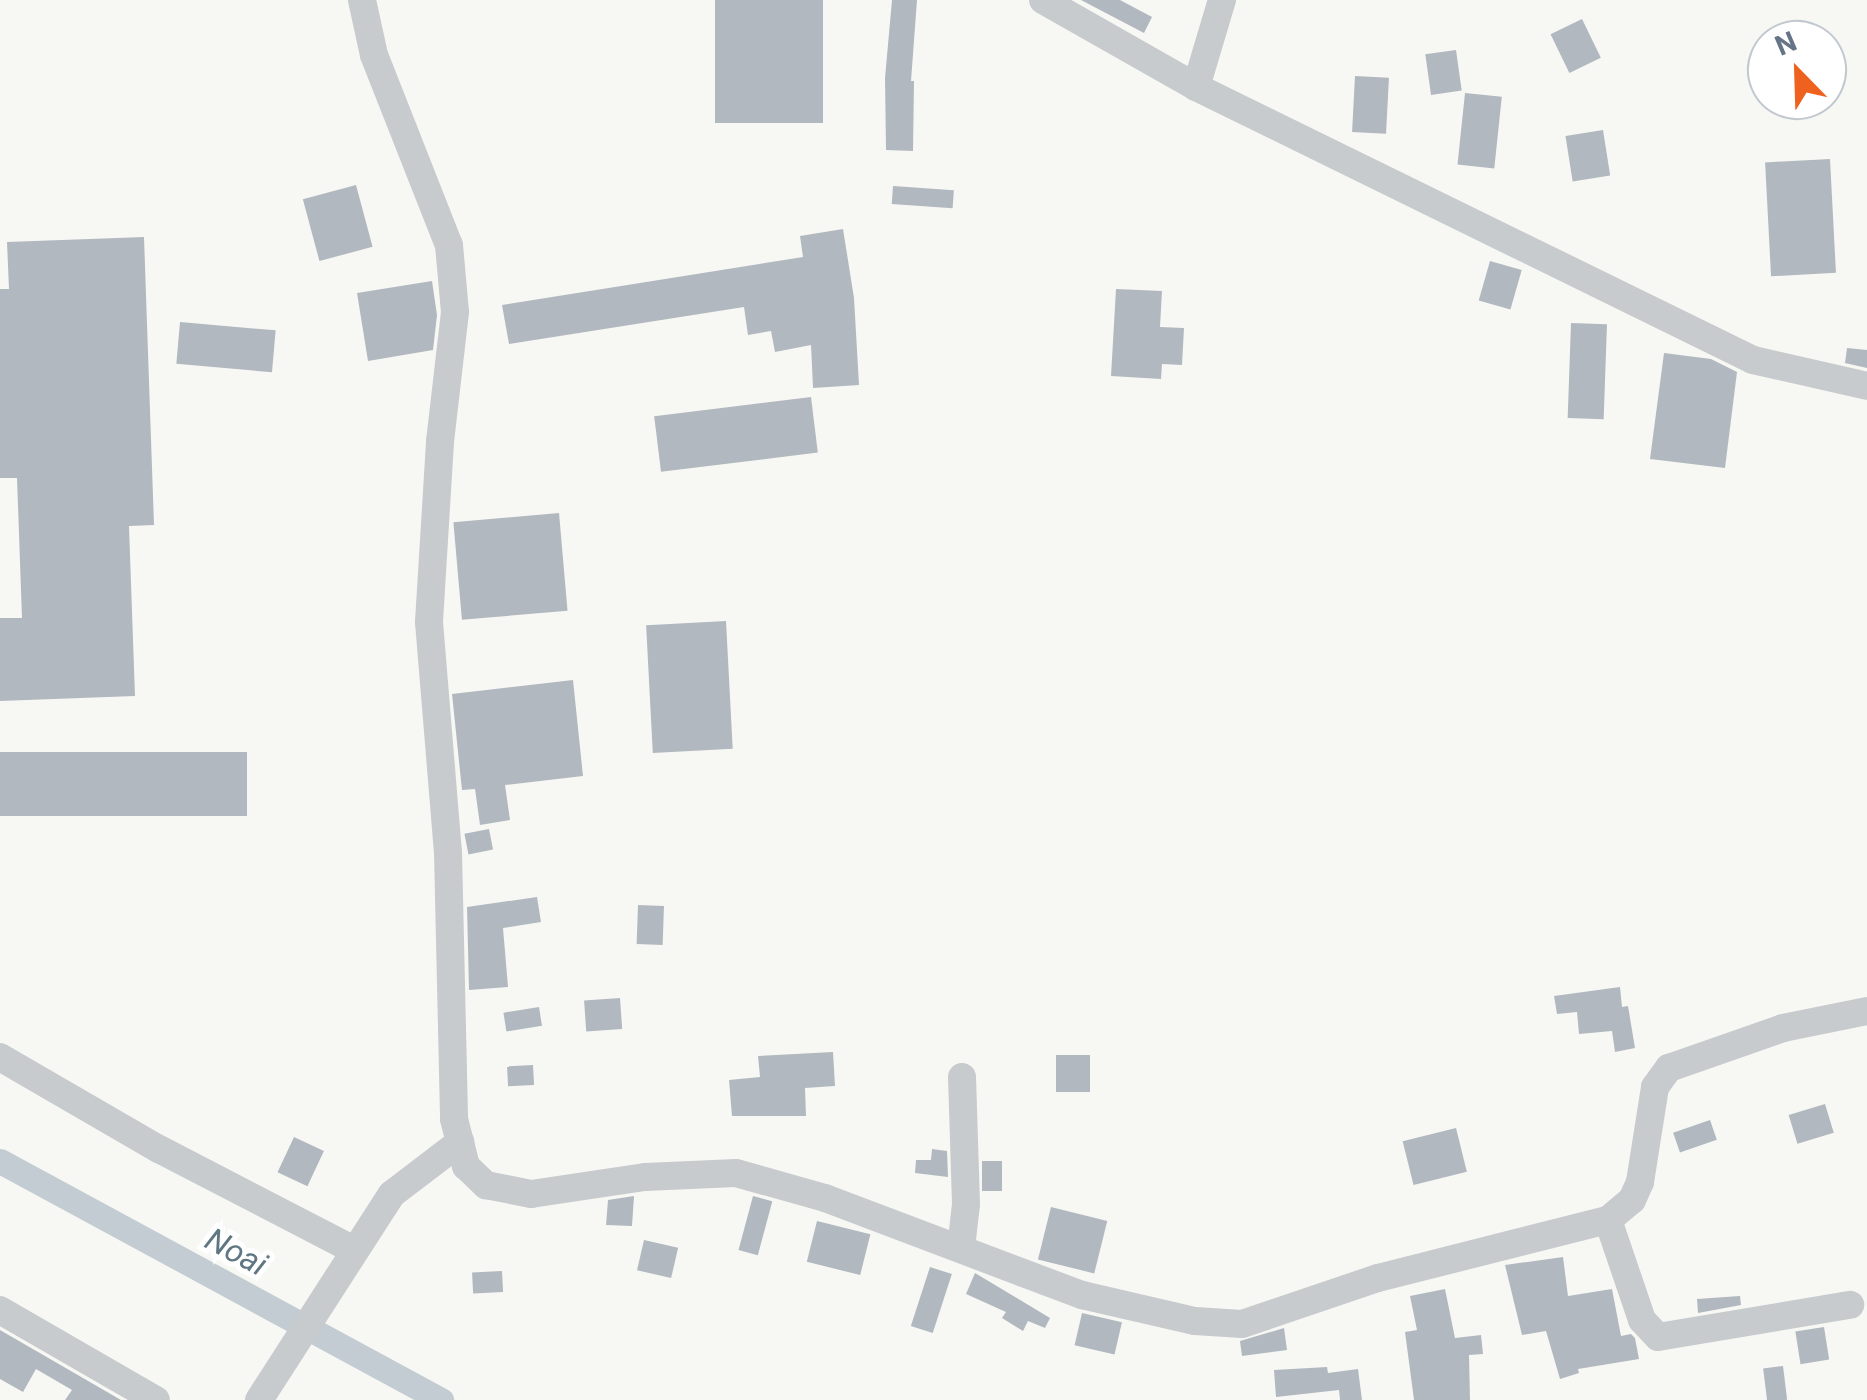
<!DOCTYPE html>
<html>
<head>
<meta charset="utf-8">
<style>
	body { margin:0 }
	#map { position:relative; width:1867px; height:1400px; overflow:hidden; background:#f7f8f4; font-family:Roboto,sans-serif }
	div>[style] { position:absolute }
	.canal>* { height:25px; margin:-12.5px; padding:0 12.5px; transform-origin:12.5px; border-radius:12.5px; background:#c3ccd2 }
	.building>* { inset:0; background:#b2b8bf; transform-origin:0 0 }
	.minor>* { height:28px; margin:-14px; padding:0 14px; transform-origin:14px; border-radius:14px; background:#c7cbce }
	span { translate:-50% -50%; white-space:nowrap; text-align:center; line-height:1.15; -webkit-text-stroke:10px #fff; paint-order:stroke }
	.water-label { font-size:32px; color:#607783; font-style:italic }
	.north { position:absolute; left:1747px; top:20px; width:100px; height:100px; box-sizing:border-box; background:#fff; border:2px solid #c1c8cf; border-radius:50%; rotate:337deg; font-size:28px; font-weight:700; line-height:40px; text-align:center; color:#657587 }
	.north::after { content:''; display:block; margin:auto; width:35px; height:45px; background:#ee611e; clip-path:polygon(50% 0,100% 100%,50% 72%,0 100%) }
</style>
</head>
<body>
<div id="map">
	<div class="canal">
		<i style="left:0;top:1161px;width:502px;rotate:28.46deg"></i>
	</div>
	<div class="building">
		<i style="left:715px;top:0;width:108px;height:123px"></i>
		<i style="clip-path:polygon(892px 0,917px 0,911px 81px,914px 81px,913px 151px,886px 150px,885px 78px)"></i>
		<i style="clip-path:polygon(1081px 0,1120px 0,1152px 17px,1144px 33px)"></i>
		<i style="left:1582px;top:19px;width:43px;height:35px;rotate:64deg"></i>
		<i style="left:1456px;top:50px;width:41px;height:31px;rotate:82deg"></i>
		<i style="left:1355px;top:76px;width:34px;height:56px;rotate:3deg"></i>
		<i style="left:1465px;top:93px;width:37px;height:72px;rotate:6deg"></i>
		<i style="left:1603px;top:130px;width:46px;height:38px;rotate:81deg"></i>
		<i style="left:1830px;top:159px;width:114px;height:65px;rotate:87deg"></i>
		<i style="left:356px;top:185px;width:64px;height:55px;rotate:75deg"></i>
		<i style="left:893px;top:186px;width:61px;height:18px;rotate:4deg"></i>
		<i style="clip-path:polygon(843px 229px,854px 298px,859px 385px,813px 388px,811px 345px,775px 352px,771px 331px,748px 335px,744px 307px,509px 344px,502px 305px,803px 257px,800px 236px)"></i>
		<i style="clip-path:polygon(144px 237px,154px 525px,129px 526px,135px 696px,0 701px,0 618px,22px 618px,17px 478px,0 478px,0 289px,9px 289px,7px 242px)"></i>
		<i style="left:1490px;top:261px;width:33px;height:41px;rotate:16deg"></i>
		<i style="clip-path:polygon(432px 281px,437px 315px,433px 350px,368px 361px,357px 293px)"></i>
		<i style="clip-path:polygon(1116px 289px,1162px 291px,1160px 327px,1184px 328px,1182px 365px,1162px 364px,1161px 379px,1111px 376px)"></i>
		<i style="left:180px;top:322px;width:96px;height:42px;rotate:5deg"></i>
		<i style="left:1571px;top:323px;width:36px;height:95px;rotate:2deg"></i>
		<i style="clip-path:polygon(1847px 348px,1867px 350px,1867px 368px,1845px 363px)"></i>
		<i style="clip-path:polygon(1664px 353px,1711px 359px,1737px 372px,1725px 468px,1650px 459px)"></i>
		<i style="left:811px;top:397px;width:56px;height:158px;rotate:83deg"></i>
		<i style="left:559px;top:513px;width:98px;height:106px;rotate:85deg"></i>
		<i style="left:726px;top:621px;width:128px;height:80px;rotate:87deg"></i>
		<i style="clip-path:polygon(573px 680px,583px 776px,505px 785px,510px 820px,480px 825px,475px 789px,462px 790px,452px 694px)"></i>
		<i style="left:247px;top:752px;width:64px;height:247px;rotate:90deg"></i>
		<i style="left:489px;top:829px;width:21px;height:25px;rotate:79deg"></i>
		<i style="clip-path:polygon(537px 897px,541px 922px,503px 928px,508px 987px,469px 990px,467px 907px)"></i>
		<i style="left:638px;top:905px;width:26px;height:39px;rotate:2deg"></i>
		<i style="clip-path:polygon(1620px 987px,1622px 1007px,1628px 1006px,1635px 1048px,1615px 1052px,1612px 1031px,1579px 1034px,1577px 1012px,1557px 1014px,1554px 996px)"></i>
		<i style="left:620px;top:998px;width:31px;height:36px;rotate:86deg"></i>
		<i style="left:539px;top:1007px;width:19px;height:36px;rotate:81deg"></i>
		<i style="clip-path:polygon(833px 1052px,835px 1086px,805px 1088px,806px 1116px,732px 1116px,729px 1080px,760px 1077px,758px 1056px)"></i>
		<i style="left:1056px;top:1055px;width:34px;height:37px"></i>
		<i style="left:533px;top:1065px;width:20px;height:26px;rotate:87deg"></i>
		<i style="left:1825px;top:1104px;width:30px;height:38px;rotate:73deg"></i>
		<i style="left:1710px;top:1120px;width:21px;height:39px;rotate:71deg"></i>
		<i style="left:1456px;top:1128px;width:45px;height:55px;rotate:76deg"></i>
		<i style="left:294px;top:1137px;width:33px;height:39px;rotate:25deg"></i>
		<i style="clip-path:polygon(932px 1149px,947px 1151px,948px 1177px,915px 1173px,916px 1160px,931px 1160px)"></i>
		<i style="left:982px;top:1161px;width:20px;height:30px"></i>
		<i style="clip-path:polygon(634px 1196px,632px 1226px,606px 1225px,608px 1200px)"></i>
		<i style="left:753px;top:1196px;width:20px;height:56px;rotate:15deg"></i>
		<i style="left:1051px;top:1207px;width:58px;height:54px;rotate:14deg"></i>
		<i style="left:817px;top:1221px;width:55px;height:42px;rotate:14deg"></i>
		<i style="left:644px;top:1240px;width:35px;height:31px;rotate:13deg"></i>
		<i style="clip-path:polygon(1563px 1257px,1568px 1296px,1612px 1289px,1621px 1336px,1631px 1334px,1635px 1338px,1639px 1359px,1578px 1369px,1579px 1373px,1560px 1379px,1546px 1331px,1522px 1335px,1505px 1265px)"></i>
		<i style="left:930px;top:1267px;width:23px;height:62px;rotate:18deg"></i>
		<i style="left:502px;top:1271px;width:21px;height:30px;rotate:87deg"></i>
		<i style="clip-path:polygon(975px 1273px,1050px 1318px,1045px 1328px,1028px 1321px,1023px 1331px,1002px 1318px,1006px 1312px,966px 1294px)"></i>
		<i style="clip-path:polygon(1445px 1289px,1455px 1338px,1481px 1335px,1483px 1354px,1469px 1355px,1470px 1400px,1414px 1400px,1405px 1332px,1417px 1330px,1410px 1296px)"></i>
		<i style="clip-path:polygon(1740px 1296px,1741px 1305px,1698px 1313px,1697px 1299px)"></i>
		<i style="left:1082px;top:1313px;width:41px;height:33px;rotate:13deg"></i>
		<i style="left:1824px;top:1327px;width:33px;height:29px;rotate:81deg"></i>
		<i style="clip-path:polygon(1284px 1328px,1287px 1350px,1242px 1356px,1240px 1341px)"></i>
		<i style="clip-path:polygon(0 1330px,121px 1400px,65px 1400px,72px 1390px,36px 1369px,23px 1392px,0 1379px)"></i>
		<i style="left:1783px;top:1366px;width:34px;height:20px;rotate:83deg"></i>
		<i style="clip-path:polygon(1327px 1367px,1328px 1373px,1358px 1369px,1362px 1400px,1340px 1400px,1339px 1390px,1276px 1397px,1274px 1370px)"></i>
	</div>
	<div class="minor">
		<i style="left:362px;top:0;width:56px;rotate:77.7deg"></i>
		<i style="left:374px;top:55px;width:204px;rotate:68.5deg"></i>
		<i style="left:449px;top:245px;width:67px;rotate:84.9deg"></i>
		<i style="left:455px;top:312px;width:131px;rotate:96.6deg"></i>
		<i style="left:440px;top:442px;width:180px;rotate:93.5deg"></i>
		<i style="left:429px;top:622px;width:231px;rotate:85.3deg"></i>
		<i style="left:448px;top:852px;width:267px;rotate:88.7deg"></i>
		<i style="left:454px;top:1119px;width:49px;rotate:75.7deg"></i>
		<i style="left:466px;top:1166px;width:28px;rotate:44deg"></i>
		<i style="left:486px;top:1185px;width:46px;rotate:11.3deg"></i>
		<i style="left:531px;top:1194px;width:115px;rotate:-8.5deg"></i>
		<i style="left:645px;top:1177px;width:91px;rotate:-2.5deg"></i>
		<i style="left:736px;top:1173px;width:92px;rotate:15.7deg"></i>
		<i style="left:825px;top:1198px;width:275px;rotate:20.7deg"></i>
		<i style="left:1082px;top:1295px;width:116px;rotate:13deg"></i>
		<i style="left:1195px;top:1321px;width:47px;rotate:3.7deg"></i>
		<i style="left:1242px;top:1324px;width:144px;rotate:-18.7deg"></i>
		<i style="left:1378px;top:1278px;width:237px;rotate:-14.2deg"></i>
		<i style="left:1608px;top:1220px;width:31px;rotate:-40deg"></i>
		<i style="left:1632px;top:1200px;width:20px;rotate:-66deg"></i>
		<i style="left:1640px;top:1182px;width:96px;rotate:-81deg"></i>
		<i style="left:1655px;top:1087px;width:24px;rotate:-54deg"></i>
		<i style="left:1669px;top:1068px;width:121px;rotate:-19.3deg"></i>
		<i style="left:1783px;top:1028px;width:86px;rotate:-11.4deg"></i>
		<i style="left:1043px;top:0;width:176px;rotate:29.6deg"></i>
		<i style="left:1196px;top:87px;width:620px;rotate:26.11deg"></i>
		<i style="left:1753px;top:360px;width:117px;rotate:12.8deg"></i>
		<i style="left:1196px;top:87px;width:91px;rotate:-73.4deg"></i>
		<i style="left:0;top:1057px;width:184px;rotate:30.1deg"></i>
		<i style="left:159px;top:1149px;width:220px;rotate:27.4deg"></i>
		<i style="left:1608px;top:1220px;width:106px;rotate:71.2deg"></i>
		<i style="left:1642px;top:1320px;width:23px;rotate:47deg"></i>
		<i style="left:1658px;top:1337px;width:195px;rotate:-9.5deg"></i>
		<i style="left:961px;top:1248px;width:44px;rotate:-83.5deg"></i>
		<i style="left:966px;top:1204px;width:127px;rotate:-91.8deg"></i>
		<i style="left:0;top:1310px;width:180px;rotate:30deg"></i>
		<i style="left:259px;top:1400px;width:245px;rotate:-57.2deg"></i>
		<i style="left:392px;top:1194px;width:86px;rotate:-37.4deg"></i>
	</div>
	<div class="water-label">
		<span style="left:236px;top:1252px;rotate:28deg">Noai</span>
	</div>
	<div class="north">N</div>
</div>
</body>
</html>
